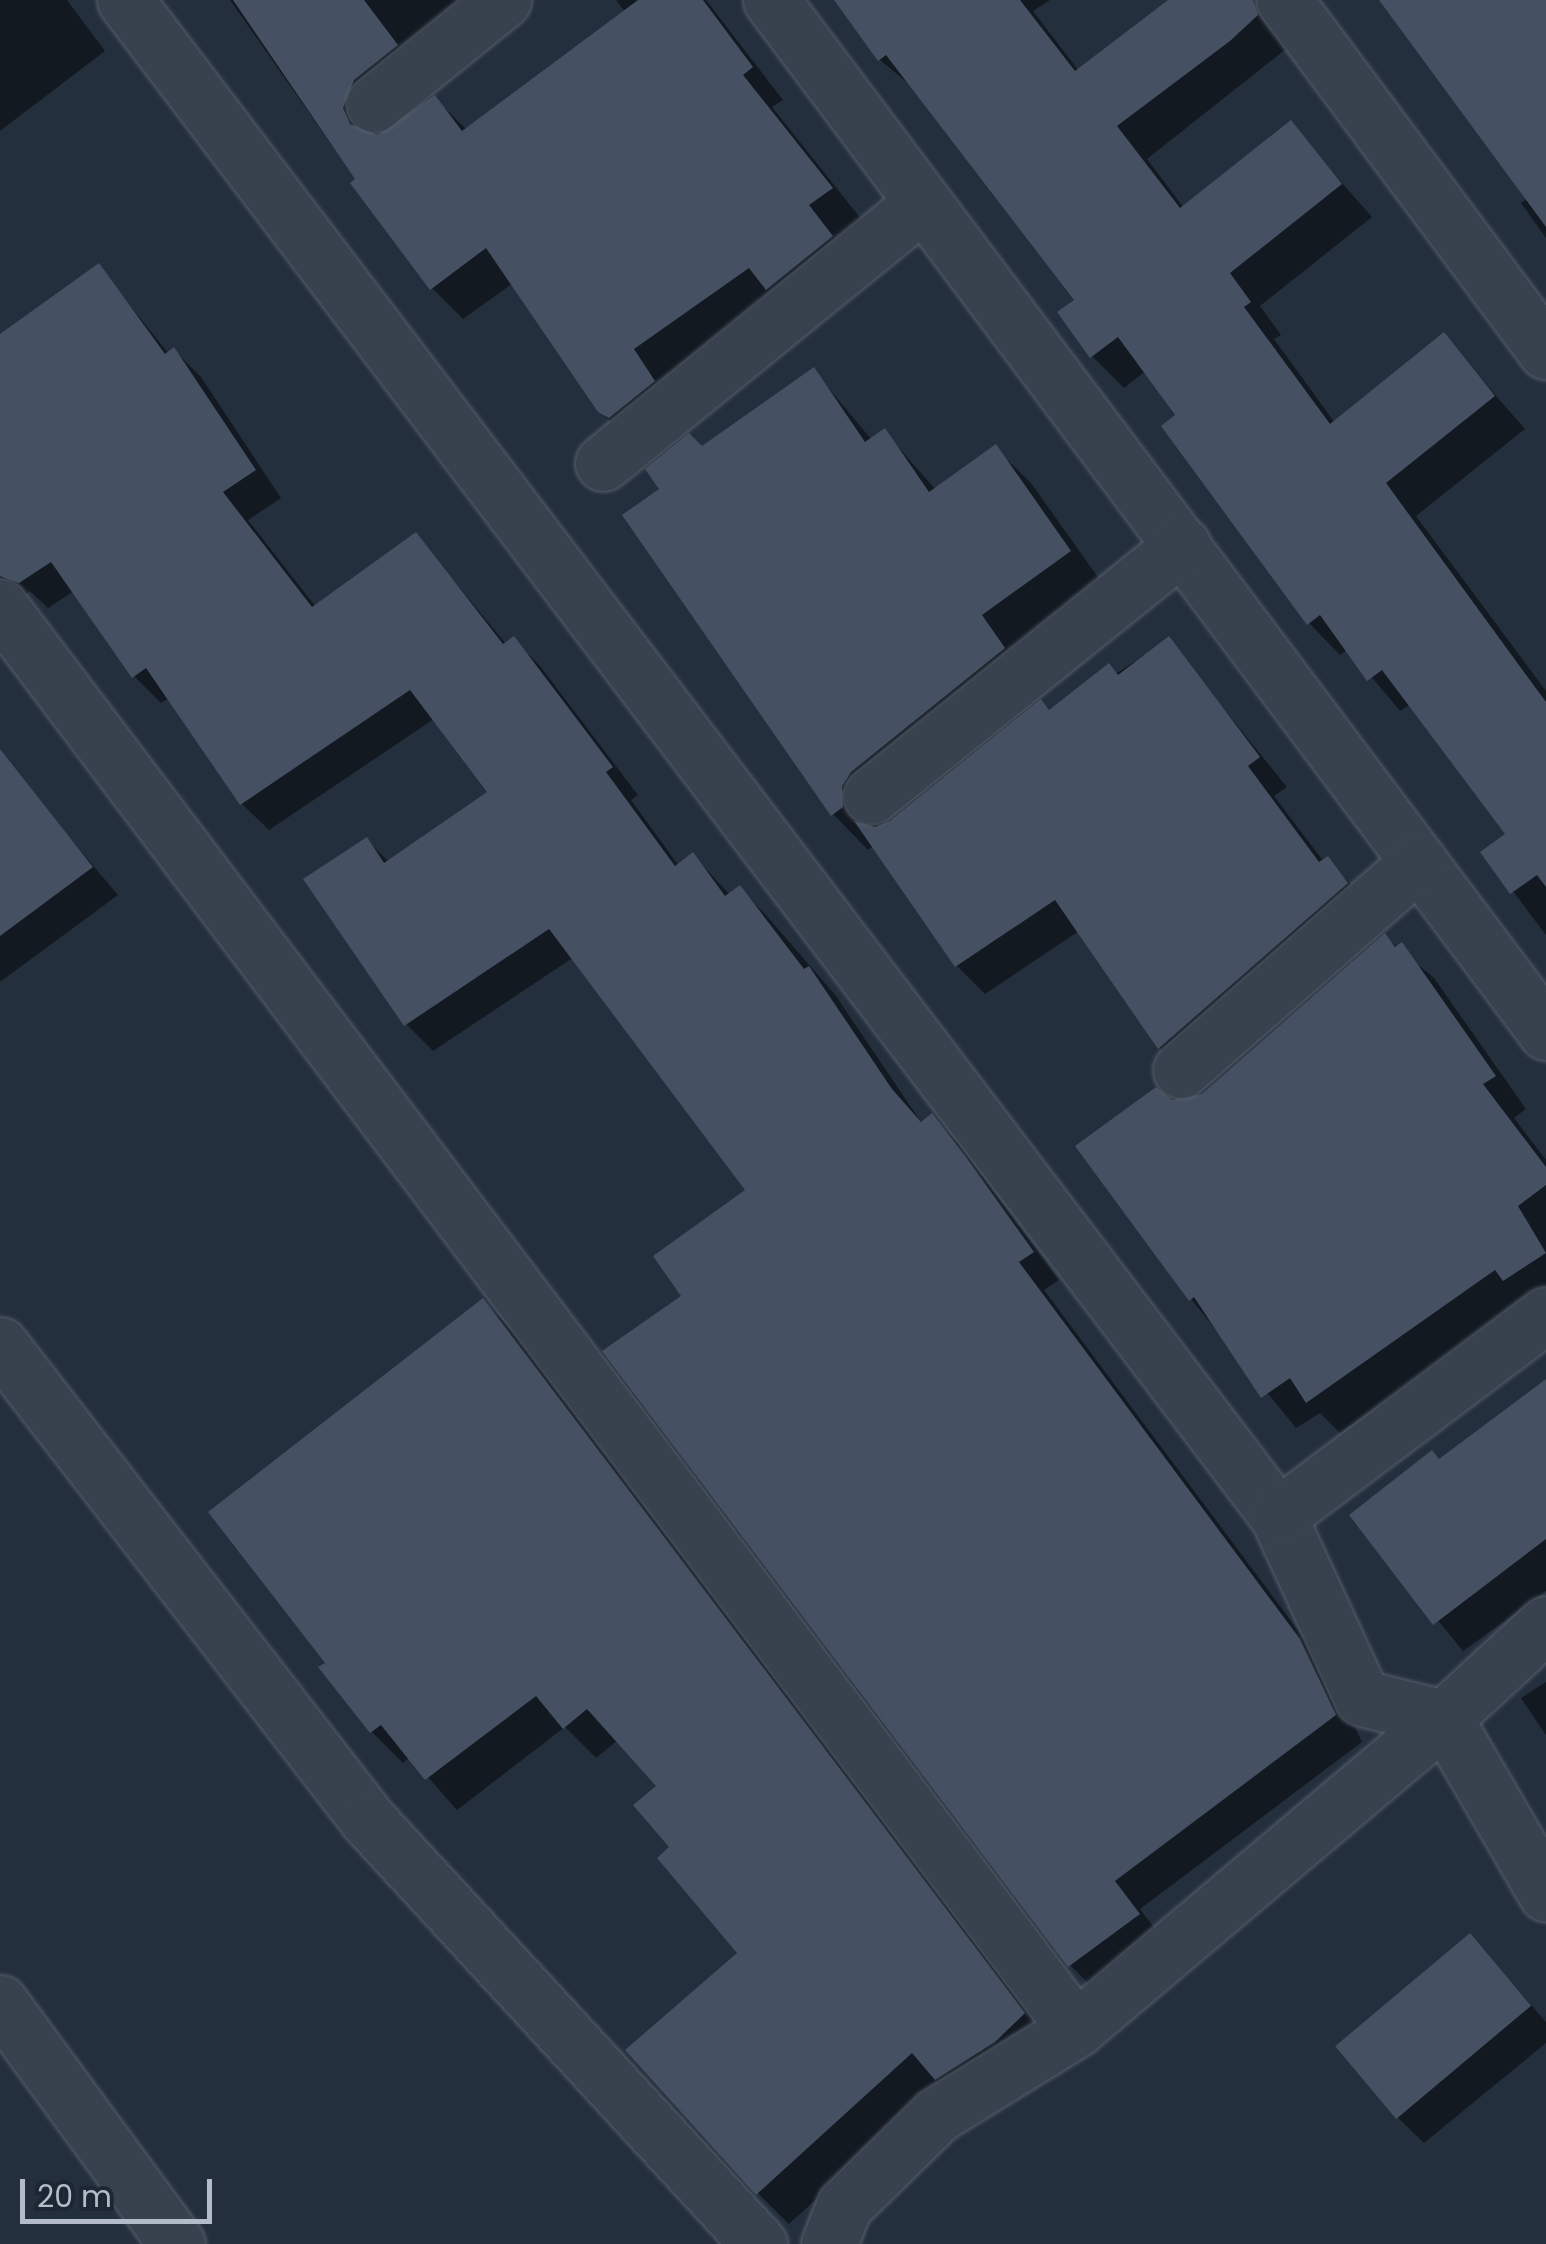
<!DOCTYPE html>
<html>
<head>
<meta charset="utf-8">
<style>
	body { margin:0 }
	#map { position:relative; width:1546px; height:2244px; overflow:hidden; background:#242f3e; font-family:Poppins,sans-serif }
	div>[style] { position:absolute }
	.shadow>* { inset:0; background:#0007 }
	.building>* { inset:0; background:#455162; transform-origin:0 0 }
	.roads { filter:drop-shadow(0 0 2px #565f6c) drop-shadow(0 0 2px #565f6c) }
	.minor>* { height:55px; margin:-27.5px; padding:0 27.5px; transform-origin:27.5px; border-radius:27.5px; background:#38414e }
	span { translate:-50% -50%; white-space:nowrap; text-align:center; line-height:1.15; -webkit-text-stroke:9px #1d2633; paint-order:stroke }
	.scale { position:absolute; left:20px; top:2179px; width:192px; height:45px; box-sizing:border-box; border:5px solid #b4bcc9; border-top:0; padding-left:12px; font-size:30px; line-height:35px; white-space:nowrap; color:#b4bcc9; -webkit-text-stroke:8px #1d2633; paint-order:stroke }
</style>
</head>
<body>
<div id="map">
	<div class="shadow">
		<i style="clip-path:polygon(0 0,67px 0,105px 51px,0 131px)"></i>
		<i style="clip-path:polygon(230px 0,504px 0,376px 124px,377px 136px,435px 98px,467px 130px,625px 12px,616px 0,706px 0,783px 100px,772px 107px,862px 220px,633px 443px,600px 411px,513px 283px,463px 319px,432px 288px)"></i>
		<i style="clip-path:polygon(843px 0,1050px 0,1033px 11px,1079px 71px,1174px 0,1248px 0,1286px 49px,1147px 159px,1184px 208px,1290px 124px,1372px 217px,1260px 306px,1281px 335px,1274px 339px,1335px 423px,1444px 336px,1525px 429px,1416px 516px,1546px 691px,1546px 935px,1484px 853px,1509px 834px,1411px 704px,1400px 711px,1348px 649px,1340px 655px,1309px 623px,1146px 371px,1124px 388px,1092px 356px,1078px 300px,915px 89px,880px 60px)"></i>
		<i style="clip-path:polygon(1381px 0,1546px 3px,1546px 238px,1521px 203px,1528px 198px)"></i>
		<i style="clip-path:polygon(98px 266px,169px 354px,174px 350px,201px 377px,281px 498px,248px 520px,316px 607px,416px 535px,506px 644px,513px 639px,540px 666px,638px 795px,631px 800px,679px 866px,693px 855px,730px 895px,739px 888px,766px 915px,836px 996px,919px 1119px,923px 1123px,932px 1117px,959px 1144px,1059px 1280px,1044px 1290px,1327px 1669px,1362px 1742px,1140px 1909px,1165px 1942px,1097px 1992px,1070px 1965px,684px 1296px,749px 1191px,574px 957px,433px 1051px,406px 1024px,367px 840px,390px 863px,490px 792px,434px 719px,269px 830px,242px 804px,169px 698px,161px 703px,134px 676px,74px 591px,48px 608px,30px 591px,0 612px,0 337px)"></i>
		<i style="clip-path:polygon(814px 371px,872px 440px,884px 431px,936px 490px,995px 448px,1031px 483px,1105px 587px,877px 829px,1168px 640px,1287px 787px,1274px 796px,1324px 862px,1356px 888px,1189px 1076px,1160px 1048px,1079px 931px,985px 994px,957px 966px,874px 846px,868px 850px,833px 814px,662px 490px,702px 449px)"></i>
		<i style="clip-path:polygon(26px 786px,118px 895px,0 982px,0 804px)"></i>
		<i style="clip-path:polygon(1385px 937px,1434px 978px,1526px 1109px,1514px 1118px,1546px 1160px,1546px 1306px,1527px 1302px,1340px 1433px,1320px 1413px,1296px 1428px,1191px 1299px,1171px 1102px,1203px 1096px)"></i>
		<i style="clip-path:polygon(483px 1301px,514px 1332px,1054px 2046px,943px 2084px,789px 2224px,758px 2193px,741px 1953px,659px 1786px,618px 1740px,596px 1758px,565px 1727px,457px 1810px,410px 1757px,403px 1763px,372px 1732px,322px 1668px)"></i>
		<i style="clip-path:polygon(1546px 1382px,1546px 1591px,1463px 1651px,1352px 1515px,1440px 1461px)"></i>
		<i style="clip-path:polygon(1546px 1682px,1546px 1735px,1521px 1698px)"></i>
		<i style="clip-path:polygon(1470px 1936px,1546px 2022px,1546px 2043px,1424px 2143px,1396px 2116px)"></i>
	</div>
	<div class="building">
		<i style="clip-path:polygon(233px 0,364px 0,398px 45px,354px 80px,343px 108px,350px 124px,378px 135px,435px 95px,462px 131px,638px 0,703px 0,753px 67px,743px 75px,833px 188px,809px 205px,833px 236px,766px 290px,749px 268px,634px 349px,655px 381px,609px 418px,598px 412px,486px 248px,430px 290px,350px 183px,355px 179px)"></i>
		<i style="clip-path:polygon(834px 0,1020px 0,1075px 71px,1168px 0,1253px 0,1258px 15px,1230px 41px,1117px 126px,1180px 208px,1291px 120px,1342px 184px,1230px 273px,1251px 302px,1244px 307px,1330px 424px,1444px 332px,1495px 396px,1386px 483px,1546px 702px,1546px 887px,1537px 875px,1510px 894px,1480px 852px,1505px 834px,1382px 670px,1367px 681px,1320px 615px,1307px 625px,1161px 426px,1175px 415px,1118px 337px,1090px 358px,1057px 312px,1074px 300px,886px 55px,878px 61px)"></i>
		<i style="clip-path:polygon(1379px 0,1546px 0,1546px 227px)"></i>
		<i style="clip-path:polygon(99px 263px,165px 354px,174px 347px,256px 470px,223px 492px,312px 607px,416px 532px,503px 644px,514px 636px,613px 767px,606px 772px,675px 866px,693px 852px,725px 896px,740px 885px,804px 969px,809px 966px,892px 1089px,921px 1122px,932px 1113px,966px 1157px,1034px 1252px,1019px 1262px,1300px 1639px,1336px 1715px,1115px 1881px,1140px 1914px,1068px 1967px,602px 1351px,681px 1296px,653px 1256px,745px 1190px,549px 929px,404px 1026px,303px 879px,367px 837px,384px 863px,487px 792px,410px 690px,240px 805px,146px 668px,132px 678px,51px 562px,19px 583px,0 576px,0 334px)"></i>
		<i style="clip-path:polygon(814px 367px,865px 442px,885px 428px,929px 492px,996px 444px,1071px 551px,982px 615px,1005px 648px,851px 772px,842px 786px,843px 807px,831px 816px,622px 515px,659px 489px,645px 469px,689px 433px,702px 446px)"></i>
		<i style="clip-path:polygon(1169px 636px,1260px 757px,1248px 766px,1319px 862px,1328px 856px,1348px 883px,1158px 1049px,1055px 900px,955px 967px,854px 821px,875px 827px,890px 821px,1041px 699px,1049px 710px,1109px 663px,1118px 675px)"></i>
		<i style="clip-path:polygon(0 749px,93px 867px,0 936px)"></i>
		<i style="clip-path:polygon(1385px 933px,1395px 947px,1402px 942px,1496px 1076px,1483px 1084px,1546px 1167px,1546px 1185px,1518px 1206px,1546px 1253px,1503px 1281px,1495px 1270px,1306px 1403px,1290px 1378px,1261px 1398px,1194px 1297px,1189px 1301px,1075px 1146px,1156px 1087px,1172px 1100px,1202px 1094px)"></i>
		<i style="clip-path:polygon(483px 1298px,1025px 2013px,995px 2042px,935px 2080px,912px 2053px,756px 2195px,625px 2050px,737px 1953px,657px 1858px,669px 1847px,633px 1805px,656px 1786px,587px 1709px,563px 1729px,536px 1696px,425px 1780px,381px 1725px,370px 1733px,318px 1667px,325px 1663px,208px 1512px)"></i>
		<i style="clip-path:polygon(1546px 1379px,1546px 1539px,1433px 1625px,1349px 1515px,1432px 1450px,1439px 1459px)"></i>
		<i style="left:1470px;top:1933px;width:95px;height:176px;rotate:50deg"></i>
	</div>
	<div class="roads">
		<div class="minor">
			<i style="left:125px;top:0;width:1905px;rotate:52.75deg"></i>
			<i style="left:1278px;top:1516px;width:200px;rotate:65.2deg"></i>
			<i style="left:1362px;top:1698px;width:84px;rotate:13.7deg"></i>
			<i style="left:1444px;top:1718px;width:482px;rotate:139.8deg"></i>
			<i style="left:1076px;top:2029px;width:163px;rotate:148.3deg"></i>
			<i style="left:937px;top:2115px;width:130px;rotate:135.6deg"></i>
			<i style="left:844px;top:2206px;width:41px;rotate:111.5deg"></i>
			<i style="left:771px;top:0;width:1291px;rotate:53.09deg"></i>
			<i style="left:1284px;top:0;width:438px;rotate:53.3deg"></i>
			<i style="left:374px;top:104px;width:166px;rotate:-38.9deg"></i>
			<i style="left:603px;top:463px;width:412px;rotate:-39.1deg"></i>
			<i style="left:0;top:607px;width:1783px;rotate:52.89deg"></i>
			<i style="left:871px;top:796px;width:400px;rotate:-38.8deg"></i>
			<i style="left:1181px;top:1070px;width:316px;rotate:-41.2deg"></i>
			<i style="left:0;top:1345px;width:601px;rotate:52.23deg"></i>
			<i style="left:368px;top:1820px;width:577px;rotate:47.32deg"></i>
			<i style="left:1278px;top:1516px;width:335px;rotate:-36.9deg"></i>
			<i style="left:1546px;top:1624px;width:139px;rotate:137.3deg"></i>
			<i style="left:1444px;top:1718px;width:203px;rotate:59.8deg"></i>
			<i style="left:0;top:2003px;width:299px;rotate:53.7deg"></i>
		</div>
	</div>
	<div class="scale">20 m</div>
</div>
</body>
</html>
